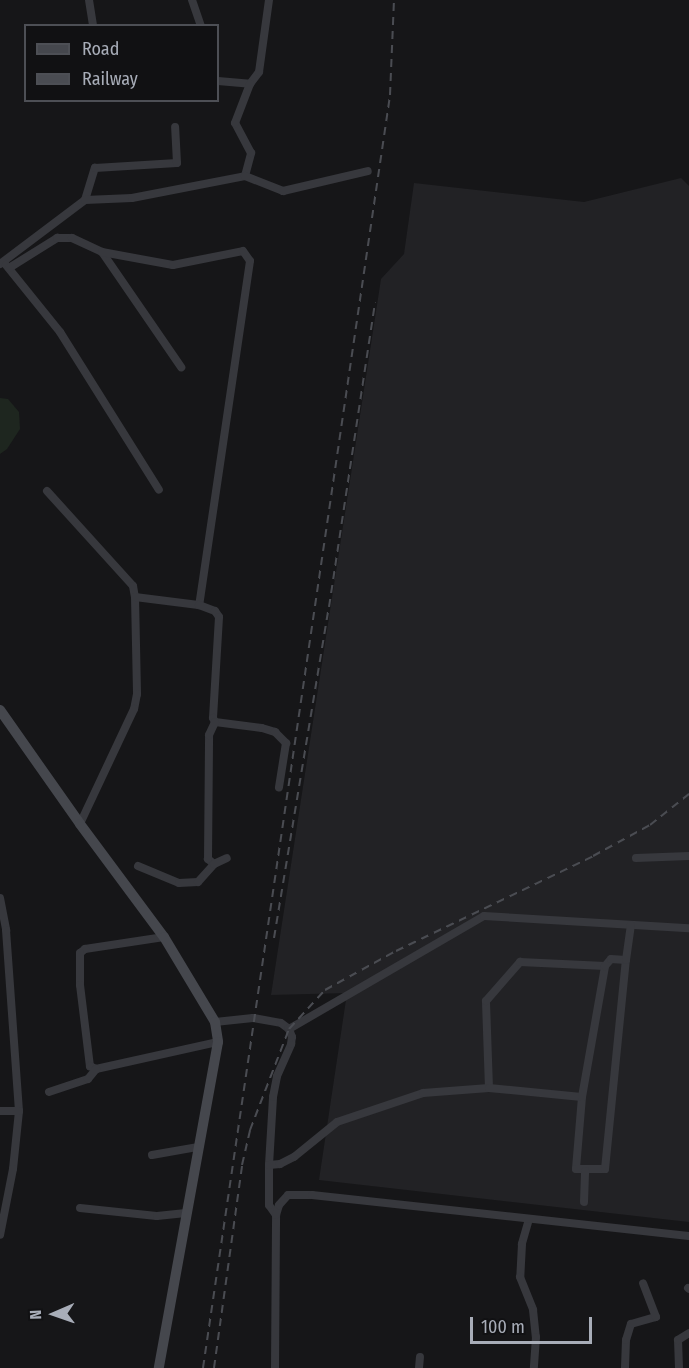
<!DOCTYPE html>
<html>
<head>
<meta charset="utf-8">
<style>
	body { margin:0 }
	#map { position:relative; width:689px; height:1368px; overflow:hidden; background:#161618; font-family:"Fira Sans Condensed",sans-serif }
	div>[style] { position:absolute }
	.built>* { inset:0; background:#222225 }
	.green>* { inset:0; background:#1e261f }
	.minor>* { height:8px; margin:-4px; padding:0 4px; transform-origin:4px; border-radius:4px; background:#37383d }
	.secondary>* { height:10px; margin:-5px; padding:0 5px; transform-origin:5px; border-radius:5px; background:#45474d }
	.rail>* { height:2px; margin-top:-1px; transform-origin:0; background:repeating-linear-gradient(90deg,#4a4c52 0 8px,transparent 0 14px) }
	span { translate:-50% -50%; white-space:nowrap; text-align:center; line-height:1.15; -webkit-text-stroke:6px #111113; paint-order:stroke }
	.legend { position:absolute; left:24px; top:24px; width:195px; height:78px; box-sizing:border-box; background:#111113; border:2px solid #4d4f55; margin:0; padding:8px 10px; list-style:none; font-size:18px; color:#a8adb8 }
	.legend li { display:flex; align-items:center; gap:12px; height:30px }
	.legend b { width:30px; border:2px solid #4d4f55 }
	.north { position:absolute; left:24px; top:1284px; width:60px; height:60px; -webkit-text-stroke:4px #111113; paint-order:stroke; rotate:268deg; font-size:16px; font-weight:700; line-height:24px; text-align:center; color:#a8adb8 }
	.north::after { content:''; display:block; margin:auto; width:21px; height:27px; background:#a8adb8; clip-path:polygon(50% 0,100% 100%,50% 72%,0 100%) }
	.scale { position:absolute; left:470px; top:1317px; width:122px; height:27px; box-sizing:border-box; border:3px solid #a8adb8; border-top:0; padding-left:8px; font-size:18px; line-height:21px; white-space:nowrap; color:#a8adb8; -webkit-text-stroke:4px #111113; paint-order:stroke }
</style>
</head>
<body>
<div id="map">
	<div class="built">
		<i style="clip-path:polygon(681px 178px,689px 186px,689px 1222px,319px 1180px,347px 993px,271px 995px,381px 279px,404px 254px,414px 183px,584px 202px)"></i>
	</div>
	<div class="green">
		<i style="clip-path:polygon(0 398px,8px 399px,19px 412px,20px 429px,7px 449px,0 454px)"></i>
	</div>
	<div class="minor">
		<i style="left:89px;top:0;width:26px;rotate:81deg"></i>
		<i style="left:192px;top:0;width:28px;rotate:71deg"></i>
		<i style="left:218px;top:81px;width:32px;rotate:5deg"></i>
		<i style="left:250px;top:84px;width:15px;rotate:-53deg"></i>
		<i style="left:259px;top:72px;width:73px;rotate:-82.1deg"></i>
		<i style="left:245px;top:176px;width:24px;rotate:-75deg"></i>
		<i style="left:251px;top:153px;width:34px;rotate:-118deg"></i>
		<i style="left:235px;top:123px;width:42px;rotate:-69deg"></i>
		<i style="left:85px;top:200px;width:34px;rotate:-73deg"></i>
		<i style="left:95px;top:168px;width:82px;rotate:-3.5deg"></i>
		<i style="left:177px;top:163px;width:36px;rotate:-93deg"></i>
		<i style="left:102px;top:252px;width:140px;rotate:55.5deg"></i>
		<i style="left:0;top:264px;width:106px;rotate:-37deg"></i>
		<i style="left:85px;top:200px;width:47px;rotate:-2.4deg"></i>
		<i style="left:132px;top:198px;width:115px;rotate:-11deg"></i>
		<i style="left:245px;top:176px;width:41px;rotate:21.5deg"></i>
		<i style="left:283px;top:191px;width:87px;rotate:-13.2deg"></i>
		<i style="left:6px;top:265px;width:86px;rotate:51.1deg"></i>
		<i style="left:60px;top:332px;width:186px;rotate:57.9deg"></i>
		<i style="left:9px;top:268px;width:57px;rotate:-32deg"></i>
		<i style="left:57px;top:238px;width:15px"></i>
		<i style="left:72px;top:238px;width:33px;rotate:25deg"></i>
		<i style="left:102px;top:252px;width:72px;rotate:10.4deg"></i>
		<i style="left:173px;top:265px;width:71px;rotate:-11.3deg"></i>
		<i style="left:243px;top:251px;width:12px;rotate:55deg"></i>
		<i style="left:250px;top:261px;width:348px;rotate:98.4deg"></i>
		<i style="left:47px;top:491px;width:128px;rotate:47.8deg"></i>
		<i style="left:133px;top:586px;width:11px;rotate:80deg"></i>
		<i style="left:135px;top:597px;width:97px;rotate:88.8deg"></i>
		<i style="left:137px;top:694px;width:15px;rotate:101deg"></i>
		<i style="left:134px;top:709px;width:127px;rotate:115.2deg"></i>
		<i style="left:135px;top:597px;width:64px;rotate:7.1deg"></i>
		<i style="left:199px;top:605px;width:17px;rotate:21deg"></i>
		<i style="left:215px;top:611px;width:7px;rotate:56deg"></i>
		<i style="left:219px;top:617px;width:101px;rotate:93.4deg"></i>
		<i style="left:213px;top:718px;width:4px;rotate:63deg"></i>
		<i style="left:215px;top:722px;width:47px;rotate:7.3deg"></i>
		<i style="left:262px;top:728px;width:14px;rotate:17deg"></i>
		<i style="left:275px;top:732px;width:16px;rotate:45deg"></i>
		<i style="left:286px;top:743px;width:45px;rotate:99deg"></i>
		<i style="left:636px;top:858px;width:53px;rotate:-2.2deg"></i>
		<i style="left:214px;top:864px;width:8px;rotate:-140deg"></i>
		<i style="left:208px;top:859px;width:124px;rotate:-89.5deg"></i>
		<i style="left:209px;top:735px;width:14px;rotate:-65deg"></i>
		<i style="left:138px;top:866px;width:44px;rotate:22.5deg"></i>
		<i style="left:179px;top:883px;width:19px;rotate:-3deg"></i>
		<i style="left:198px;top:882px;width:24px;rotate:-48deg"></i>
		<i style="left:214px;top:864px;width:14px;rotate:-25deg"></i>
		<i style="left:0;top:898px;width:33px;rotate:79deg"></i>
		<i style="left:6px;top:930px;width:181px;rotate:85.9deg"></i>
		<i style="left:19px;top:1111px;width:58px;rotate:95.9deg"></i>
		<i style="left:13px;top:1169px;width:67px;rotate:101.1deg"></i>
		<i style="left:164px;top:937px;width:80px;rotate:171.4deg"></i>
		<i style="left:85px;top:949px;width:6px;rotate:141deg"></i>
		<i style="left:80px;top:953px;width:32px;rotate:90deg"></i>
		<i style="left:80px;top:985px;width:82px;rotate:83deg"></i>
		<i style="left:90px;top:1066px;width:7px;rotate:27deg"></i>
		<i style="left:96px;top:1069px;width:125px;rotate:-12.5deg"></i>
		<i style="left:215px;top:1022px;width:38px;rotate:-6deg"></i>
		<i style="left:253px;top:1018px;width:28px;rotate:10deg"></i>
		<i style="left:281px;top:1023px;width:10px;rotate:37deg"></i>
		<i style="left:289px;top:1029px;width:225px;rotate:-30.1deg"></i>
		<i style="left:484px;top:916px;width:205px;rotate:3.4deg"></i>
		<i style="left:489px;top:1088px;width:87px;rotate:-92deg"></i>
		<i style="left:486px;top:1001px;width:52px;rotate:-48.9deg"></i>
		<i style="left:520px;top:962px;width:85px;rotate:2.7deg"></i>
		<i style="left:49px;top:1092px;width:41px;rotate:-18.4deg"></i>
		<i style="left:88px;top:1079px;width:13px;rotate:-51deg"></i>
		<i style="left:582px;top:1097px;width:72px;rotate:94.8deg"></i>
		<i style="left:576px;top:1169px;width:29px"></i>
		<i style="left:605px;top:1169px;width:210px;rotate:-84.3deg"></i>
		<i style="left:0;top:1111px;width:19px"></i>
		<i style="left:152px;top:1155px;width:47px;rotate:-9.9deg"></i>
		<i style="left:269px;top:1165px;width:68px;rotate:-86.6deg"></i>
		<i style="left:273px;top:1097px;width:21px;rotate:-79deg"></i>
		<i style="left:277px;top:1076px;width:35px;rotate:-66deg"></i>
		<i style="left:291px;top:1044px;width:7px;rotate:-82deg"></i>
		<i style="left:292px;top:1037px;width:9px;rotate:-111deg"></i>
		<i style="left:584px;top:1202px;width:31px;rotate:-88deg"></i>
		<i style="left:80px;top:1208px;width:77px;rotate:5.9deg"></i>
		<i style="left:157px;top:1216px;width:29px;rotate:-6deg"></i>
		<i style="left:276px;top:1215px;width:12px;rotate:-125deg"></i>
		<i style="left:269px;top:1205px;width:40px;rotate:-90deg"></i>
		<i style="left:269px;top:1165px;width:11px;rotate:-5deg"></i>
		<i style="left:280px;top:1164px;width:16px;rotate:-27deg"></i>
		<i style="left:294px;top:1157px;width:55px;rotate:-39.1deg"></i>
		<i style="left:337px;top:1122px;width:91px;rotate:-18.6deg"></i>
		<i style="left:423px;top:1093px;width:66px;rotate:-4.3deg"></i>
		<i style="left:489px;top:1088px;width:93px;rotate:5.5deg"></i>
		<i style="left:582px;top:1097px;width:133px;rotate:-80deg"></i>
		<i style="left:605px;top:966px;width:9px;rotate:-49deg"></i>
		<i style="left:611px;top:959px;width:15px;rotate:4deg"></i>
		<i style="left:626px;top:960px;width:35px;rotate:-82deg"></i>
		<i style="left:529px;top:1219px;width:26px;rotate:106deg"></i>
		<i style="left:522px;top:1244px;width:33px;rotate:93deg"></i>
		<i style="left:520px;top:1277px;width:35px;rotate:68deg"></i>
		<i style="left:533px;top:1310px;width:27px;rotate:84deg"></i>
		<i style="left:536px;top:1337px;width:31px;rotate:94deg"></i>
		<i style="left:688px;top:1288px;width:1px;rotate:45deg"></i>
		<i style="left:275px;top:1368px;width:153px;rotate:-89.6deg"></i>
		<i style="left:276px;top:1215px;width:10px;rotate:-73deg"></i>
		<i style="left:279px;top:1205px;width:13px;rotate:-48deg"></i>
		<i style="left:288px;top:1195px;width:24px"></i>
		<i style="left:312px;top:1195px;width:379px;rotate:6.2deg"></i>
		<i style="left:419px;top:1368px;width:11px;rotate:-85deg"></i>
		<i style="left:625px;top:1368px;width:28px;rotate:-88deg"></i>
		<i style="left:626px;top:1340px;width:17px;rotate:-73deg"></i>
		<i style="left:631px;top:1324px;width:26px;rotate:-16deg"></i>
		<i style="left:656px;top:1317px;width:36px;rotate:-111deg"></i>
		<i style="left:679px;top:1368px;width:28px;rotate:-92deg"></i>
		<i style="left:678px;top:1340px;width:13px;rotate:-32deg"></i>
	</div>
	<div class="secondary">
		<i style="left:0;top:710px;width:139px;rotate:54.9deg"></i>
		<i style="left:80px;top:824px;width:141px;rotate:53.4deg"></i>
		<i style="left:164px;top:937px;width:99px;rotate:59deg"></i>
		<i style="left:215px;top:1022px;width:20px;rotate:81deg"></i>
		<i style="left:218px;top:1042px;width:331px;rotate:100.3deg"></i>
	</div>
	<div class="rail">
		<i style="left:274px;top:938px;width:336px;rotate:-80.6deg"></i>
		<i style="left:329px;top:607px;width:308px;rotate:-81.4deg"></i>
		<i style="left:203px;top:1368px;width:1287px;rotate:-81.64deg"></i>
		<i style="left:390px;top:95px;width:95px;rotate:-87.6deg"></i>
		<i style="left:214px;top:1368px;width:205px;rotate:-82.1deg"></i>
		<i style="left:242px;top:1165px;width:36px;rotate:-77deg"></i>
		<i style="left:250px;top:1130px;width:108px;rotate:-68.9deg"></i>
		<i style="left:289px;top:1029px;width:53px;rotate:-47.3deg"></i>
		<i style="left:325px;top:990px;width:81px;rotate:-28.8deg"></i>
		<i style="left:396px;top:951px;width:219px;rotate:-25.7deg"></i>
		<i style="left:593px;top:856px;width:65px;rotate:-28.5deg"></i>
		<i style="left:650px;top:825px;width:50px;rotate:-38.5deg"></i>
	</div>
	<ul class="legend">
	<li><b style="height:8px;background:#45474d"></b>Road</li>
	<li><b style="height:8px;background:#4a4c52"></b>Railway</li>
	</ul>
	<div class="north">N</div>
	<div class="scale">100 m</div>
</div>
</body>
</html>
